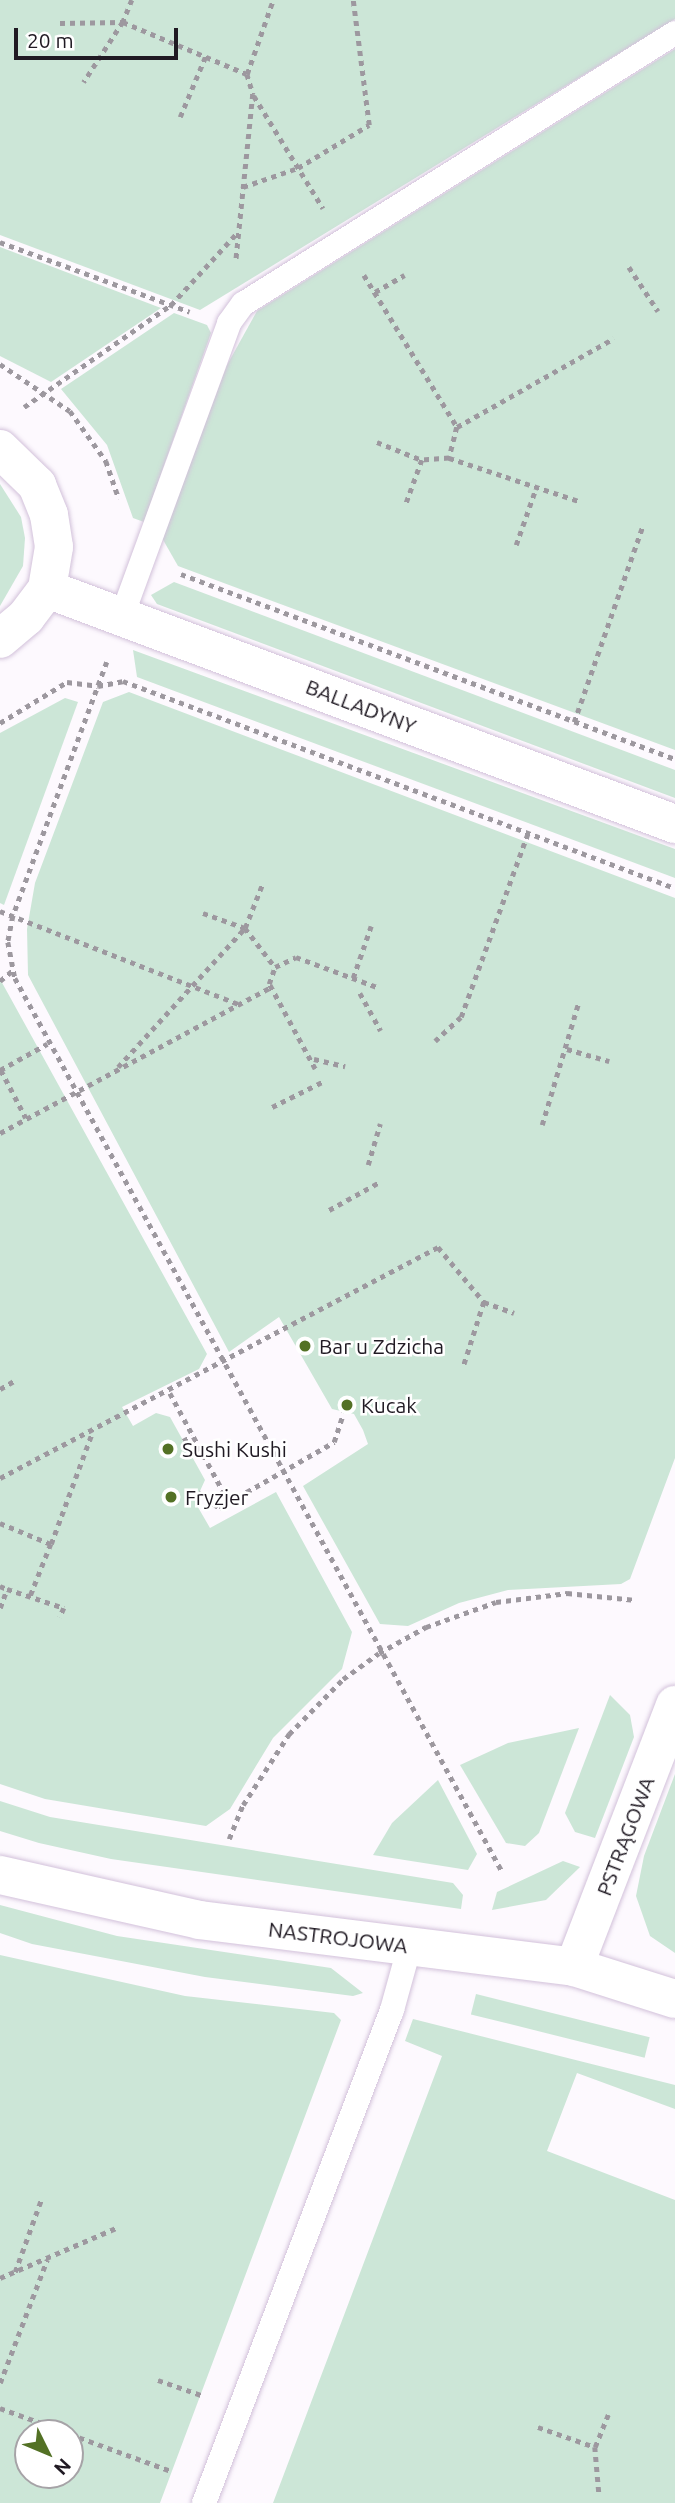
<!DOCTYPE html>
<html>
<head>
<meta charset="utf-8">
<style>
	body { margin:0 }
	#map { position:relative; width:675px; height:2503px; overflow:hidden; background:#fdf9fe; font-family:Ubuntu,sans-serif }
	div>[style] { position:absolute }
	.green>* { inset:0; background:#cce6d7; transform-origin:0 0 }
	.path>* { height:4.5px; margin-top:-2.25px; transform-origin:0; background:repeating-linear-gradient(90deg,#9d989f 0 5px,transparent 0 10px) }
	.roads { filter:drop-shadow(0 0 2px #d2c1da) drop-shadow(0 0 2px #d2c1da) }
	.lane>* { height:24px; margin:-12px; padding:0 12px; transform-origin:12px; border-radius:12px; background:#fff }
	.street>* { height:38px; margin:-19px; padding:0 19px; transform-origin:19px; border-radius:19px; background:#fff }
	.secondary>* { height:38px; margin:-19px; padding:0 19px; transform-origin:19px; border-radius:19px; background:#fff }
	.dots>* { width:19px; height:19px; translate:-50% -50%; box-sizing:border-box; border:4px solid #fff; border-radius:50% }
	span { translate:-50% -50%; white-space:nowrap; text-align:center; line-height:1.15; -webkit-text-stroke:5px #fff; paint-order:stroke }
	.street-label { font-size:21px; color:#201a23 }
	.poi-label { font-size:21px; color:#201a23 }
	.left { translate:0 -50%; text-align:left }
	.north { position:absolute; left:14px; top:2419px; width:70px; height:70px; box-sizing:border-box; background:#fff; border:2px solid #a6a3a7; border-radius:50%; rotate:133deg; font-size:19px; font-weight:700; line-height:28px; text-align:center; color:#201a23 }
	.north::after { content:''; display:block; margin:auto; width:24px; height:32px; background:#537125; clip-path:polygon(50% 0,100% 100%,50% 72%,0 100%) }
	.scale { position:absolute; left:14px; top:28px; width:164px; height:32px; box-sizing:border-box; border:4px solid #201a23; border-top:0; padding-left:9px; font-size:21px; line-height:24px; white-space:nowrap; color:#201a23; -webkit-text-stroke:5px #fff; paint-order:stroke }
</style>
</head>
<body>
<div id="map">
	<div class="green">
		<i style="clip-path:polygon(0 0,675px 0,675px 19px,200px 310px,0 235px)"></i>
		<i style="clip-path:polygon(675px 49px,675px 750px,178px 566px,162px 538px,227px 365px,257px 311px)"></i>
		<i style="clip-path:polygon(0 247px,161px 308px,51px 382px,0 356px)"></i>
		<i style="clip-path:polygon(174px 313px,207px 325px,211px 333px,144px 522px,133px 518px,107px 445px,61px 389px)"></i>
		<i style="clip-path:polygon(0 484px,21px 517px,25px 538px,23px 566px,0 606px)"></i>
		<i style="clip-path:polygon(174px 582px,675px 770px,675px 798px,157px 604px,151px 595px)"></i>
		<i style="clip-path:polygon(133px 650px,675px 849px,675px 878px,137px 677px)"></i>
		<i style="clip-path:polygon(129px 692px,675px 898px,675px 1458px,630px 1579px,621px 1584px,508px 1590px,459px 1603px,408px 1626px,380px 1624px,303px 1486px,368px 1444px,363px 1430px,354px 1414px,332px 1409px,279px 1317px,229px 1352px,28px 975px,27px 929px,35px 883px,103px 702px)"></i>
		<i style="clip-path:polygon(65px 698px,78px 702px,4px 905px,0 903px,0 733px)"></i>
		<i style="clip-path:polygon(0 979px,207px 1354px,199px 1369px,122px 1407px,133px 1426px,156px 1413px,170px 1417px,205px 1480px,195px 1502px,210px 1528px,276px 1492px,352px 1632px,342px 1669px,273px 1738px,230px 1809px,206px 1826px,45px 1799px,0 1784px)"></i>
		<i style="clip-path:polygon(610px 1695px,630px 1715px,634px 1737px,595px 1838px,575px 1832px,565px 1813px)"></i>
		<i style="clip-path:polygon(579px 1728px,539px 1833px,525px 1846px,506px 1843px,460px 1765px,508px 1743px)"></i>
		<i style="clip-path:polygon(675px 1774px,675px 1953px,650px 1936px,636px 1896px,644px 1856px)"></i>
		<i style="clip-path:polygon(438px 1780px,477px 1854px,468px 1870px,373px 1855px,392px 1823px)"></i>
		<i style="clip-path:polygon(0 1801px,50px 1817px,453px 1883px,463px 1895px,461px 1909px,111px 1859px,39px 1843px,0 1831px)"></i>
		<i style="clip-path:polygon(563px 1861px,580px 1867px,546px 1900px,492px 1910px,497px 1892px)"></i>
		<i style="clip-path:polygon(0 1905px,117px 1936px,331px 1968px,363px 1993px,353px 1996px,205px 1977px,32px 1944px,0 1933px)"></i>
		<i style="clip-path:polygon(evenodd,0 1955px,185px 1996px,334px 2013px,341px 2020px,160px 2503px,0 2503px,0 1955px,28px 2433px,70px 2433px,70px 2475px,28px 2475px,28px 2433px)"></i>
		<i style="left:476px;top:1994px;width:179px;height:21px;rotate:14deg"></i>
		<i style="clip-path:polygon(413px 2019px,675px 2085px,675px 2109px,577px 2073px,547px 2151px,675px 2200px,675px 2503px,273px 2503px,442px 2056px,405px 2041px)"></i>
	</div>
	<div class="path">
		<i style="left:132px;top:0;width:24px;rotate:112deg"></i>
		<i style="left:123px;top:22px;width:134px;rotate:22.8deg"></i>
		<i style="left:247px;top:74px;width:21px;rotate:73deg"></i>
		<i style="left:253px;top:94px;width:167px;rotate:95.8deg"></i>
		<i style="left:60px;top:23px;width:63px;rotate:-0.9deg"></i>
		<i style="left:123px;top:22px;width:72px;rotate:123deg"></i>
		<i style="left:247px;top:74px;width:78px;rotate:-70.6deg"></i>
		<i style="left:254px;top:96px;width:132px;rotate:58.4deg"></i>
		<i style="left:180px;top:117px;width:67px;rotate:-67.2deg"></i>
		<i style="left:243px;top:187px;width:58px;rotate:-19.1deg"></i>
		<i style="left:298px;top:168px;width:83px;rotate:-31.2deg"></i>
		<i style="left:369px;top:125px;width:126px;rotate:-97.3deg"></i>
		<i style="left:0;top:242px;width:202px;rotate:20.2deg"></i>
		<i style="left:629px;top:267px;width:53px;rotate:56.6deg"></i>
		<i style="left:364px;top:275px;width:178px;rotate:58.5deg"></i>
		<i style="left:457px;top:427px;width:32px;rotate:104deg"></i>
		<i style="left:449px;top:458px;width:27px;rotate:176deg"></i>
		<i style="left:375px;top:292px;width:34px;rotate:-30deg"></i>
		<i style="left:0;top:364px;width:84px;rotate:33.9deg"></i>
		<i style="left:70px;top:411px;width:62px;rotate:54.2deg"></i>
		<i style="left:106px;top:461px;width:40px;rotate:71.1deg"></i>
		<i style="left:24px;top:407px;width:179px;rotate:-34.8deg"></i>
		<i style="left:171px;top:305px;width:99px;rotate:-47.5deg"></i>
		<i style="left:457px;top:427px;width:180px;rotate:-29.5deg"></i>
		<i style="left:377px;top:442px;width:48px;rotate:21.8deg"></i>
		<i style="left:422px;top:460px;width:47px;rotate:110deg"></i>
		<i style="left:449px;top:458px;width:137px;rotate:18.3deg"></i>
		<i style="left:516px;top:545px;width:60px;rotate:-70.7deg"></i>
		<i style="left:181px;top:574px;width:528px;rotate:20.53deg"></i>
		<i style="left:107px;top:662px;width:271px;rotate:110.3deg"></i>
		<i style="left:13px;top:916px;width:26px;rotate:101deg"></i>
		<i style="left:8px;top:942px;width:37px;rotate:79deg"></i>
		<i style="left:15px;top:978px;width:1019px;rotate:61.4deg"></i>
		<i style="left:574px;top:722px;width:209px;rotate:-70.7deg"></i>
		<i style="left:0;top:723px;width:79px;rotate:-31.5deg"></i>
		<i style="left:67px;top:682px;width:31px;rotate:7deg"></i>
		<i style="left:98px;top:686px;width:25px;rotate:-11deg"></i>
		<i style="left:123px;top:681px;width:590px;rotate:20.56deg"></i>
		<i style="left:0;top:911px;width:256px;rotate:21.3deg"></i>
		<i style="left:203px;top:913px;width:45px;rotate:19.7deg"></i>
		<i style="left:245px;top:928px;width:49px;rotate:52.4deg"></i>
		<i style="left:353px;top:978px;width:55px;rotate:-70.9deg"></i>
		<i style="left:0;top:981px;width:17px;rotate:-40deg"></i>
		<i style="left:360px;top:993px;width:43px;rotate:61.1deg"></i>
		<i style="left:435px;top:1041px;width:35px;rotate:-43deg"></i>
		<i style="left:461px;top:1017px;width:196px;rotate:-70deg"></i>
		<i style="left:567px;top:1049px;width:44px;rotate:15.9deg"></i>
		<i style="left:314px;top:1059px;width:32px;rotate:13deg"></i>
		<i style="left:118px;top:1067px;width:188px;rotate:-47.6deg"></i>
		<i style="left:245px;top:928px;width:46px;rotate:-68.4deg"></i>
		<i style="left:315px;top:1069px;width:97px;rotate:-118.4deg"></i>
		<i style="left:269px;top:984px;width:18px;rotate:-71deg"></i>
		<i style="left:275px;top:967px;width:23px;rotate:-25deg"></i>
		<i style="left:296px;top:957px;width:86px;rotate:20.3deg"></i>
		<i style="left:0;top:1070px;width:54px;rotate:-29deg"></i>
		<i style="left:1px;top:1070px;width:54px;rotate:62.5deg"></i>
		<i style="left:272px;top:1107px;width:56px;rotate:-26.6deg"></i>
		<i style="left:542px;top:1125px;width:129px;rotate:-73.4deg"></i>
		<i style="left:0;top:1133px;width:308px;rotate:-28.3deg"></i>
		<i style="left:368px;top:1165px;width:43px;rotate:-73.7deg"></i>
		<i style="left:329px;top:1210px;width:56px;rotate:-28.9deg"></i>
		<i style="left:484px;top:1302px;width:32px;rotate:20deg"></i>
		<i style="left:0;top:1389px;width:16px;rotate:-30deg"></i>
		<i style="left:170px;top:1393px;width:124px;rotate:61.6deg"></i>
		<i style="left:183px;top:1441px;width:10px;rotate:-29deg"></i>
		<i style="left:0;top:1478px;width:495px;rotate:-27.8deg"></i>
		<i style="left:438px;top:1247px;width:72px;rotate:50.1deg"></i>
		<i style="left:484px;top:1302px;width:66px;rotate:107.6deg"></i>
		<i style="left:198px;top:1492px;width:26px;rotate:37deg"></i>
		<i style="left:219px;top:1508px;width:12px;rotate:-31deg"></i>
		<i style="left:229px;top:1502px;width:121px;rotate:-29.7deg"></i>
		<i style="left:334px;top:1442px;width:32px;rotate:-72deg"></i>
		<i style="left:0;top:1523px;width:55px;rotate:22.4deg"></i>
		<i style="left:51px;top:1544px;width:57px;rotate:111.6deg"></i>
		<i style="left:51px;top:1544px;width:118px;rotate:-69.7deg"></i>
		<i style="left:0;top:1586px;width:8px;rotate:23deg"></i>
		<i style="left:0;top:1608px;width:20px;rotate:-70deg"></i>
		<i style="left:7px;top:1589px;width:60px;rotate:18.4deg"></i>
		<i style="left:64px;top:1608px;width:10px;rotate:114deg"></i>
		<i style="left:229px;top:1839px;width:37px;rotate:-68deg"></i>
		<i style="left:243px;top:1805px;width:85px;rotate:-57.1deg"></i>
		<i style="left:289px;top:1734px;width:77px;rotate:-45.5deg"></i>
		<i style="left:343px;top:1679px;width:44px;rotate:-35.8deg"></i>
		<i style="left:379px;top:1653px;width:54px;rotate:-29deg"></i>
		<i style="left:426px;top:1627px;width:74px;rotate:-19.7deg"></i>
		<i style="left:496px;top:1602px;width:72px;rotate:-7.2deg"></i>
		<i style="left:567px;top:1593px;width:69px;rotate:5.8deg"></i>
		<i style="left:15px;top:2272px;width:77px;rotate:-70.1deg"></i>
		<i style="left:0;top:2278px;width:126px;rotate:-23.3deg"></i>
		<i style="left:158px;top:2380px;width:46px;rotate:19.2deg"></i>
		<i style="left:0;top:2383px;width:132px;rotate:-69.1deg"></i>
		<i style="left:0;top:2408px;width:73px;rotate:19.9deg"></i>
		<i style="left:538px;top:2427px;width:60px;rotate:19.3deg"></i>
		<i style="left:595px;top:2447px;width:35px;rotate:-68deg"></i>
		<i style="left:70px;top:2434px;width:108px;rotate:20.1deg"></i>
		<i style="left:595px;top:2447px;width:46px;rotate:85deg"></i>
	</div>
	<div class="roads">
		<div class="lane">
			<i style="left:122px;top:616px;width:312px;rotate:-69.9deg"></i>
			<i style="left:229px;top:323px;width:24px;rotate:-54deg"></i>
			<i style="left:243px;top:304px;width:510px;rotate:-32.1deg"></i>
			<i style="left:204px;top:2503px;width:528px;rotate:-69.13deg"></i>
			<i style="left:392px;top:2010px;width:67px;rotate:-74.5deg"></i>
		</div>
		<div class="street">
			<i style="left:0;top:449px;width:52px;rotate:44.2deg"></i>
			<i style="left:37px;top:485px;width:32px;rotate:68deg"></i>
			<i style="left:49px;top:515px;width:32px;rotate:81deg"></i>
			<i style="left:54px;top:547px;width:43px;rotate:99.5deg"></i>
			<i style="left:47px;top:589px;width:35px;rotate:127deg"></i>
			<i style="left:26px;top:617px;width:34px;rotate:140deg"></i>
			<i style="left:47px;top:589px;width:671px;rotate:20.52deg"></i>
			<i style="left:574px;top:1967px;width:281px;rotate:-68.9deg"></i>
		</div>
		<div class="secondary">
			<i style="left:0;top:1875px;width:204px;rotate:12.7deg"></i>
			<i style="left:199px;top:1920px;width:378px;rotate:7.1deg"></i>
			<i style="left:574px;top:1967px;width:106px;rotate:17.6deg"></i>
		</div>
	</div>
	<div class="dots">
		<i style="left:305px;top:1346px;background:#537125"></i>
		<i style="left:347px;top:1405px;background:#537125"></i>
		<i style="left:168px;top:1449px;background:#537125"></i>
		<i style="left:171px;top:1497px;background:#537125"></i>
	</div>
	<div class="street-label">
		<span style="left:361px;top:706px;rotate:21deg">BALLADYNY</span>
		<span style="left:625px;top:1836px;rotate:-69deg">PSTRĄGOWA</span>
		<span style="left:338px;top:1937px;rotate:7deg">NASTROJOWA</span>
	</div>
	<div class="poi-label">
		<span class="left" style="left:319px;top:1346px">Bar u Zdzicha</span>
		<span class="left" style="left:361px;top:1405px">Kucak</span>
		<span class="left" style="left:182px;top:1449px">Sushi Kushi</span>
		<span class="left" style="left:185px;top:1497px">Fryzjer</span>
	</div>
	<div class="north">N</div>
	<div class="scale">20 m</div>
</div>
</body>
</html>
